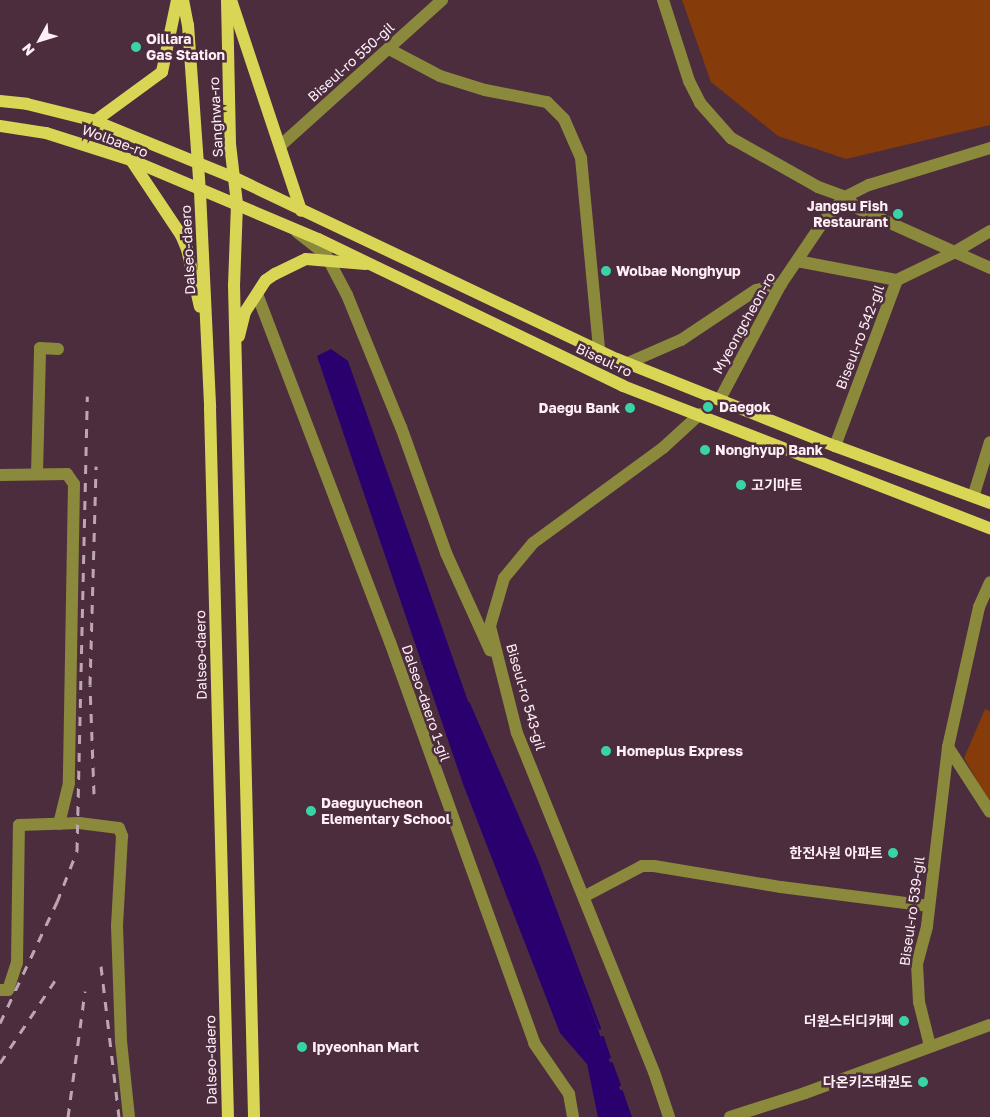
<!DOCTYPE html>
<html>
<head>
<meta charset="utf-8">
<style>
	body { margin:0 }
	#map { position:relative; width:990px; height:1117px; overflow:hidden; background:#4c2d3d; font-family:"Golos Text","Noto Sans KR",sans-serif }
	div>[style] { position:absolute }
	.green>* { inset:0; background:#853b0a }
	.water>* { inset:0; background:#2a006e }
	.stream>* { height:3px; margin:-1.5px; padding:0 1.5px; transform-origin:1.5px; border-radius:1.5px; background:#2a006e }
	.minor>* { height:12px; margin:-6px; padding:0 6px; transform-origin:6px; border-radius:6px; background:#8b893c }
	.major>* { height:12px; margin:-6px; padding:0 6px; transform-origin:6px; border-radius:6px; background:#dad655 }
	.rail>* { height:3px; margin-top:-1.5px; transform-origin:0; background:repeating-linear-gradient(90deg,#bca6b1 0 9px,transparent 0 18px) }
	.dots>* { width:14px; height:14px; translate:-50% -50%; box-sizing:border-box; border:2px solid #4c2d3d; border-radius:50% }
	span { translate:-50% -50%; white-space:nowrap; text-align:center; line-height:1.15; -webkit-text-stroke:5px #4c2d3d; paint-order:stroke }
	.poi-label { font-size:14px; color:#feeef6; font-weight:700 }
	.left { translate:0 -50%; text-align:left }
	.right { translate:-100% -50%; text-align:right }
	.street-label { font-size:14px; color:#feeef6 }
	.north { position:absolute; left:15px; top:15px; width:50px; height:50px; -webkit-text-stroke:4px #4c2d3d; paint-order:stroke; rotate:231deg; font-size:14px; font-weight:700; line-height:20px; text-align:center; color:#feeef6 }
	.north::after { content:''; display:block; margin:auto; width:18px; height:22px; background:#feeef6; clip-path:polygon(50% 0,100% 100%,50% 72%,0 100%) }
</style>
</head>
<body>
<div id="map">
	<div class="green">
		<i style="clip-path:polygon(682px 0,990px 0,990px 125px,846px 159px,778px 136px,711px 82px)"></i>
		<i style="clip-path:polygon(985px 709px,990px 711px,990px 803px,964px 758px)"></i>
	</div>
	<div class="water">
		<i style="clip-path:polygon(331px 349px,348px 361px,469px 704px,536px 860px,630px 1117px,598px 1117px,587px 1064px,560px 1033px,463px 784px,317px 356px)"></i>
	</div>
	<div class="stream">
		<i style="left:468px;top:703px;width:171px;rotate:66.6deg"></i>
		<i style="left:536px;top:860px;width:179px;rotate:69.4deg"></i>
		<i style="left:602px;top:1037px;width:21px;rotate:71deg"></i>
		<i style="left:611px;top:1063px;width:23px;rotate:70deg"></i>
		<i style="left:621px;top:1091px;width:28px;rotate:71deg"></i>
	</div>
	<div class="minor">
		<i style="left:663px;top:0;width:85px;rotate:72.2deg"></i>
		<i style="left:689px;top:81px;width:25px;rotate:63deg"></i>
		<i style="left:700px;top:103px;width:47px;rotate:48.5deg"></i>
		<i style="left:731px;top:138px;width:100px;rotate:29.4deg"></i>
		<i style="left:818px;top:187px;width:29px;rotate:20deg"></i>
		<i style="left:845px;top:197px;width:18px;rotate:41deg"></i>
		<i style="left:859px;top:209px;width:144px;rotate:24.2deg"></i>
		<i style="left:389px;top:49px;width:58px;rotate:27.9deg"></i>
		<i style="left:440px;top:76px;width:47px;rotate:17.3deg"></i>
		<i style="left:485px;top:90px;width:63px;rotate:11deg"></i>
		<i style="left:547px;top:102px;width:24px;rotate:45deg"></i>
		<i style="left:564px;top:119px;width:43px;rotate:66.4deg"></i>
		<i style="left:581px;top:158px;width:193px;rotate:84.6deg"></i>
		<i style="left:280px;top:146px;width:218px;rotate:-42deg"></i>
		<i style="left:297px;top:232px;width:37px;rotate:38deg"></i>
		<i style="left:326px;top:255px;width:45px;rotate:62.3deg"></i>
		<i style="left:347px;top:295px;width:143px;rotate:67.8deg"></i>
		<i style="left:401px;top:427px;width:134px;rotate:70.3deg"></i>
		<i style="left:446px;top:553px;width:107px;rotate:65.6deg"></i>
		<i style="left:797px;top:261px;width:102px;rotate:10.8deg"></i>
		<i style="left:257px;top:294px;width:373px;rotate:69.1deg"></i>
		<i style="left:390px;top:642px;width:426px;rotate:70.2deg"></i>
		<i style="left:534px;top:1043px;width:62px;rotate:55.5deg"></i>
		<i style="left:569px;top:1094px;width:23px;rotate:80deg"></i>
		<i style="left:628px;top:363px;width:58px;rotate:-23.5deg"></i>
		<i style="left:681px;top:340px;width:90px;rotate:-33.7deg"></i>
		<i style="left:756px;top:290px;width:26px;rotate:-13deg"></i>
		<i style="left:720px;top:399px;width:130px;rotate:-62.1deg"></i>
		<i style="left:781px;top:284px;width:75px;rotate:-55.9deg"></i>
		<i style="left:823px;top:222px;width:33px;rotate:-49deg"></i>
		<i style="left:845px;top:197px;width:27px;rotate:-27deg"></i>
		<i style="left:869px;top:185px;width:127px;rotate:-17deg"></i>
		<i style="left:835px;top:446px;width:177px;rotate:-69.5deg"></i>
		<i style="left:897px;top:280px;width:62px;rotate:-25.7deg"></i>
		<i style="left:953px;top:253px;width:43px;rotate:-30.7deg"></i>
		<i style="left:37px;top:474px;width:126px;rotate:-88.6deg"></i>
		<i style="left:40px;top:348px;width:18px;rotate:3deg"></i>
		<i style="left:0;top:475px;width:67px;rotate:-0.9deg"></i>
		<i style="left:67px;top:474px;width:12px;rotate:55deg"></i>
		<i style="left:74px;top:484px;width:299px;rotate:91deg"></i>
		<i style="left:69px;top:783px;width:42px;rotate:103.7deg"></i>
		<i style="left:974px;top:494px;width:54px;rotate:-72.9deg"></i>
		<i style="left:948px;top:747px;width:77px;rotate:57.1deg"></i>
		<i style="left:589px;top:894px;width:60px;rotate:-27.8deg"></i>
		<i style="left:642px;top:866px;width:12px"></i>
		<i style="left:654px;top:866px;width:129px;rotate:9.4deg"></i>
		<i style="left:781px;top:887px;width:149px;rotate:7.3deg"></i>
		<i style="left:0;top:990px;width:8px"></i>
		<i style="left:8px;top:990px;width:28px;rotate:-72deg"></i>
		<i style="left:17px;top:963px;width:138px;rotate:-89.2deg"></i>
		<i style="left:19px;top:825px;width:60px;rotate:-1.9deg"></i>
		<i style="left:79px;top:823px;width:40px;rotate:7.1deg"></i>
		<i style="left:119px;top:828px;width:9px;rotate:69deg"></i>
		<i style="left:122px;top:836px;width:90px;rotate:93.2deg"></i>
		<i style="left:117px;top:926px;width:115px;rotate:88deg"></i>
		<i style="left:121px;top:1041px;width:76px;rotate:84deg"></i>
		<i style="left:930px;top:1046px;width:45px;rotate:-104deg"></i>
		<i style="left:919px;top:1002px;width:38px;rotate:-93deg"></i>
		<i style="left:917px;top:964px;width:39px;rotate:-75deg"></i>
		<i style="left:927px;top:926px;width:180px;rotate:-83.3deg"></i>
		<i style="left:948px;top:747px;width:143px;rotate:-77.5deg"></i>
		<i style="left:979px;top:607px;width:27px;rotate:-66deg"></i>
		<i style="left:669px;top:1117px;width:47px;rotate:-108.4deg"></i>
		<i style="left:654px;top:1072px;width:366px;rotate:-112deg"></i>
		<i style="left:517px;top:733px;width:110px;rotate:-104.2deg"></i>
		<i style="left:490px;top:626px;width:50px;rotate:-73.7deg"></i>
		<i style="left:504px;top:578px;width:45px;rotate:-50.4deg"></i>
		<i style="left:533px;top:543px;width:162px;rotate:-36.2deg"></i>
		<i style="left:664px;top:447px;width:49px;rotate:-42.5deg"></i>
		<i style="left:730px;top:1117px;width:79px;rotate:-17.7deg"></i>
		<i style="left:805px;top:1093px;width:197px;rotate:-20.2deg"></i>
	</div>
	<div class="major">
		<i style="left:183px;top:0;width:25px;rotate:79deg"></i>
		<i style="left:188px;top:25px;width:167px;rotate:85.9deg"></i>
		<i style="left:200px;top:192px;width:216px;rotate:87.3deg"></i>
		<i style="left:210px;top:408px;width:709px;rotate:88.55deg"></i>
		<i style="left:227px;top:0;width:144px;rotate:88.8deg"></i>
		<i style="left:230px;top:144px;width:60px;rotate:83.3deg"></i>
		<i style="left:237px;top:204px;width:81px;rotate:92.1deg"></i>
		<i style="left:234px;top:285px;width:832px;rotate:88.62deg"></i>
		<i style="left:231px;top:0;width:222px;rotate:71.6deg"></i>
		<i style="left:0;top:101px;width:27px;rotate:6deg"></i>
		<i style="left:27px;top:104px;width:70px;rotate:14deg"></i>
		<i style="left:95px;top:121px;width:151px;rotate:22.2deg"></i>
		<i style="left:235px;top:178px;width:423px;rotate:25.4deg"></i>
		<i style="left:617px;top:359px;width:235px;rotate:21.8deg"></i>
		<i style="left:835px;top:446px;width:165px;rotate:20.2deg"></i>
		<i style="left:95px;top:121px;width:83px;rotate:-36.2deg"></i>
		<i style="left:162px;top:72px;width:74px;rotate:-78.2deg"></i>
		<i style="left:0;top:126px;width:47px;rotate:8.7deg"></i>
		<i style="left:46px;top:133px;width:89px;rotate:17.6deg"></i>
		<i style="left:131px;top:160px;width:203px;rotate:22.9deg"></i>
		<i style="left:318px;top:239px;width:339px;rotate:25.7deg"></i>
		<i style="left:623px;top:386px;width:394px;rotate:21.2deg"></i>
		<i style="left:131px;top:160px;width:90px;rotate:56.3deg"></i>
		<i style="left:181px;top:235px;width:15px;rotate:67deg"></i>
		<i style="left:187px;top:249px;width:59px;rotate:77.4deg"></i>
		<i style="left:239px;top:336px;width:25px;rotate:-76deg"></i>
		<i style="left:245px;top:312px;width:38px;rotate:-57deg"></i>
		<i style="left:266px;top:280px;width:11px;rotate:-34deg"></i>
		<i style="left:275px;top:274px;width:34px;rotate:-26deg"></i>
		<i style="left:306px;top:259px;width:60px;rotate:4.8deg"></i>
	</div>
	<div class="rail">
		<i style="left:94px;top:794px;width:109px;rotate:-92.1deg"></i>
		<i style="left:90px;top:685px;width:219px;rotate:-88.4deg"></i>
		<i style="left:101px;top:966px;width:152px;rotate:83.2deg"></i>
		<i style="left:0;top:1023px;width:134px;rotate:-64.8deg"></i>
		<i style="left:57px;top:902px;width:55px;rotate:-68.6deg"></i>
		<i style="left:77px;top:851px;width:455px;rotate:-88.7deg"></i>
		<i style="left:0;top:1063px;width:101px;rotate:-56.3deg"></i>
		<i style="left:68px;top:1117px;width:127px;rotate:-82.3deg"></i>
	</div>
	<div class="dots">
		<i style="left:136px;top:47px;background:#39d4a5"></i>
		<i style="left:898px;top:214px;background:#39d4a5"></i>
		<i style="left:606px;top:271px;background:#39d4a5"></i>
		<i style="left:708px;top:407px;background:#39d4a5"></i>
		<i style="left:630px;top:408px;background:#39d4a5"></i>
		<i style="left:705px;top:450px;background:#39d4a5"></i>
		<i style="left:741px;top:485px;background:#39d4a5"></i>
		<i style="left:606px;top:751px;background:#39d4a5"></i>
		<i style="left:311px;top:811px;background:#39d4a5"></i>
		<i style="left:893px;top:853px;background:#39d4a5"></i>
		<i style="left:904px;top:1021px;background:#39d4a5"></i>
		<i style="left:302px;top:1047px;background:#39d4a5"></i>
		<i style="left:923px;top:1082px;background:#39d4a5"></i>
	</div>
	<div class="poi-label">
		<span class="left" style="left:146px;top:47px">Oillara<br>Gas Station</span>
		<span class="right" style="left:888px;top:214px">Jangsu Fish<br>Restaurant</span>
		<span class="left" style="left:616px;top:271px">Wolbae Nonghyup</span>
		<span class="left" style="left:719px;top:407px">Daegok</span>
		<span class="right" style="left:620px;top:408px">Daegu Bank</span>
		<span class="left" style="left:715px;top:450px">Nonghyup Bank</span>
		<span class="left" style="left:751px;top:485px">고기마트</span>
		<span class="left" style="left:616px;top:751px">Homeplus Express</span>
		<span class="left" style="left:321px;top:811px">Daeguyucheon<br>Elementary School</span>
		<span class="right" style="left:883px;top:853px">한전사원 아파트</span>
		<span class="right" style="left:894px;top:1021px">더원스터디카페</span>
		<span class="left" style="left:312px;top:1047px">Ipyeonhan Mart</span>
		<span class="right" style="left:913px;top:1082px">다온키즈태권도</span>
	</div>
	<div class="street-label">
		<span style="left:351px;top:62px;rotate:-42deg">Biseul-ro 550-gil</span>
		<span style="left:216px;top:117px;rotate:-93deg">Sanghwa-ro</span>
		<span style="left:115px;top:141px;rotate:20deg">Wolbae-ro</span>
		<span style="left:188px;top:250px;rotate:-93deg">Dalseo-daero</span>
		<span style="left:744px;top:323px;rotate:-61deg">Myeongcheon-ro</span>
		<span style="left:860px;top:337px;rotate:-69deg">Biseul-ro 542-gil</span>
		<span style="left:604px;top:360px;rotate:25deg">Biseul-ro</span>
		<span style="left:201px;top:655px;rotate:-91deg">Dalseo-daero</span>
		<span style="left:526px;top:697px;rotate:74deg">Biseul-ro 543-gil</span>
		<span style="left:426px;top:703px;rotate:71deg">Dalseo-daero 1-gil</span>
		<span style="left:912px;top:911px;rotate:-82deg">Biseul-ro 539-gil</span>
		<span style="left:211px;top:1060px;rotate:-91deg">Dalseo-daero</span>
	</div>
	<div class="north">N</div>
</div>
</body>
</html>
